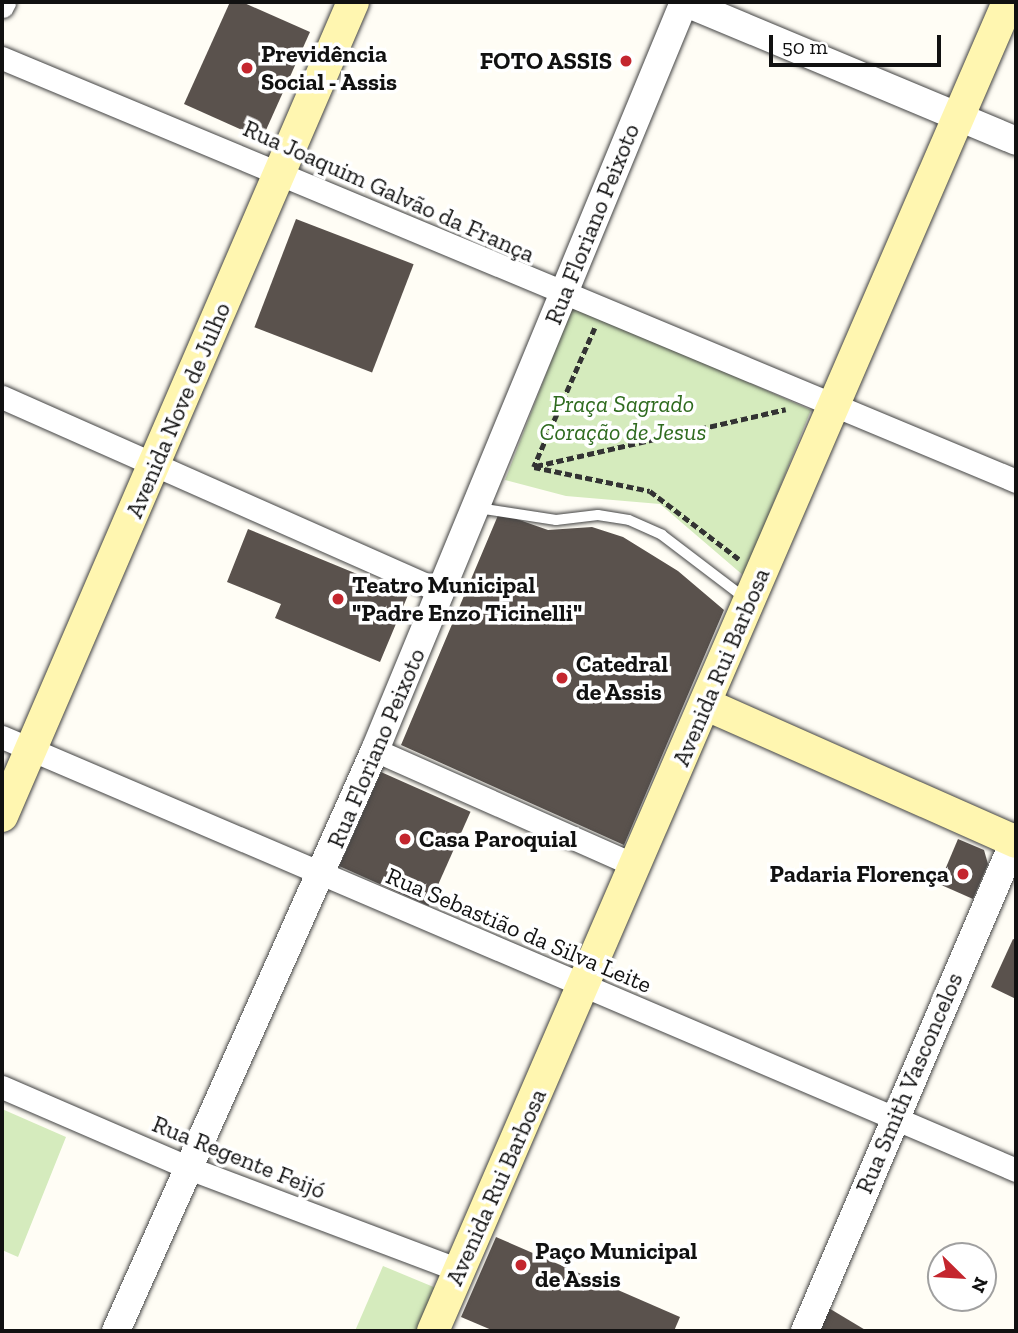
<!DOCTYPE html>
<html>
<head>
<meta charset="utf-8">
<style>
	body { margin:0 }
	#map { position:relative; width:1018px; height:1333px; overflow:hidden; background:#fffdf5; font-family:"Zilla Slab",serif }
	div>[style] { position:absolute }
	.green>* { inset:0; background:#d5ebbd }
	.building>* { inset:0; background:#5a524d; transform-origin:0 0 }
	.path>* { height:4.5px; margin-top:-2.25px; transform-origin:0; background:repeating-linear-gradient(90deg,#333 0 7px,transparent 0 10.5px) }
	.roads { filter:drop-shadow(0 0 2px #444) drop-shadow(0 0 2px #444) }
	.service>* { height:10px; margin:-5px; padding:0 5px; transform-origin:5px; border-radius:5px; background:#fff }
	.minor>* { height:23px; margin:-11.5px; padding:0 11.5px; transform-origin:11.5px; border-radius:11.5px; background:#fff }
	.tertiary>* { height:28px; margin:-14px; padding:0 14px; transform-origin:14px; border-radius:14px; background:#fff }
	.secondary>* { height:32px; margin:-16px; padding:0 16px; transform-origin:16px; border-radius:16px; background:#fff6b0 }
	.dots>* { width:19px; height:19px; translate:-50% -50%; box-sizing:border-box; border:4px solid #fff; border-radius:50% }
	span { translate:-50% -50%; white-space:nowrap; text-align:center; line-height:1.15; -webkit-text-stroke:7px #fff; paint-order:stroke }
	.poi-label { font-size:24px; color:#111; font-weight:700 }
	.left { translate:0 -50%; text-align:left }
	.right { translate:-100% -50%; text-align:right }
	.street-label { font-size:24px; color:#111 }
	.park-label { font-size:24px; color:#2f6b1f; font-style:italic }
	.frame { position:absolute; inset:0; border:4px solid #111; pointer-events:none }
	.north { position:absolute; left:927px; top:1242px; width:70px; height:70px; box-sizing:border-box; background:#fff; border:2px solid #a0a0a0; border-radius:50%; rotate:114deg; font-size:19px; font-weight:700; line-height:28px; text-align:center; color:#111 }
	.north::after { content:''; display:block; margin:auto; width:24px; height:32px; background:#c4262e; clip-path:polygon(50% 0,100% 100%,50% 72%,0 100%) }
	.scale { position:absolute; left:769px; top:35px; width:172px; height:32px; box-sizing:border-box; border:4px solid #111; border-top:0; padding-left:9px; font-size:21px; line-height:24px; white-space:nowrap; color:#111; -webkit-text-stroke:5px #fff; paint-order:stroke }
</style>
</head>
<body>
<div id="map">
	<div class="green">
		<i style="clip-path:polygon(573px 305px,811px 410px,744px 576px,660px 504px,566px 496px,505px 480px)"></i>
		<i style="clip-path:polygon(2px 1109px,66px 1137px,18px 1257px,2px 1250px)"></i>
		<i style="clip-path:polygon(383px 1266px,436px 1288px,418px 1331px,355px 1331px)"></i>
	</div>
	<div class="building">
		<i style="clip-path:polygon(230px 2px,242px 2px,310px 32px,262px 139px,184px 104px)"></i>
		<i style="left:296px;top:219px;width:126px;height:116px;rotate:21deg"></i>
		<i style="clip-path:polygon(499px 513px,548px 530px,592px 527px,623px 537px,678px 571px,724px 610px,624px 845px,401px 745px)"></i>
		<i style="clip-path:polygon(248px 529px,408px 595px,380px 662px,275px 618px,281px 604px,227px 582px)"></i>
		<i style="left:381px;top:772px;width:98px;height:103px;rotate:24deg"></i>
		<i style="clip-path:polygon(958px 839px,984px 850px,988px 864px,973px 899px,939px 884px)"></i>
		<i style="clip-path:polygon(1013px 939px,1016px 940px,1016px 999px,991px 987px)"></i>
		<i style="clip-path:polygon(496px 1237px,680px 1317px,674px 1331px,494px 1331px,461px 1317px)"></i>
		<i style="clip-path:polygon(827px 1307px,867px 1331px,817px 1331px)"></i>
	</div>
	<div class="path">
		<i style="left:595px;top:328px;width:152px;rotate:113.7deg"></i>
		<i style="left:534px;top:467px;width:118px;rotate:11.7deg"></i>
		<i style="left:650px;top:491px;width:112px;rotate:37.4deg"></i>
		<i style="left:536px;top:466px;width:256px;rotate:-12.8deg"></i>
	</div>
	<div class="roads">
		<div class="service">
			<i style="left:478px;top:508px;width:79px;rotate:8.7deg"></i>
			<i style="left:556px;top:520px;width:42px;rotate:-6.8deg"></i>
			<i style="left:598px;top:515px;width:31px;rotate:9deg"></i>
			<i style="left:629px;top:520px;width:36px;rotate:24deg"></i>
			<i style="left:662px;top:535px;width:106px;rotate:37.3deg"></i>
		</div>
		<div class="minor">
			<i style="left:2px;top:6px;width:4px;rotate:-63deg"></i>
			<i style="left:2px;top:58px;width:1099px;rotate:22.64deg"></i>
			<i style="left:2px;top:397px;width:481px;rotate:23.9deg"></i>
			<i style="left:2px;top:737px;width:1103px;rotate:23.12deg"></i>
			<i style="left:375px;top:750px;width:283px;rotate:23.9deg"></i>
			<i style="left:2px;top:1087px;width:204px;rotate:23.4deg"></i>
			<i style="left:189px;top:1168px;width:289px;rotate:20.7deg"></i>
		</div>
		<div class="tertiary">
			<i style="left:684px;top:2px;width:360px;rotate:22.7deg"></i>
			<i style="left:116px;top:1331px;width:636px;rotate:-65.97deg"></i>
			<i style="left:375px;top:750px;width:809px;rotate:-67.55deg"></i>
			<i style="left:805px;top:1331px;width:537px;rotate:-66.87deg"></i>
		</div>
		<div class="secondary">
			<i style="left:705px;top:704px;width:340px;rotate:23.9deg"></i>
			<i style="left:2px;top:816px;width:886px;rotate:-66.67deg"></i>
			<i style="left:433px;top:1331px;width:1448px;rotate:-66.6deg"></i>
		</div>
	</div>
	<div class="dots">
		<i style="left:626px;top:61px;background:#c4262e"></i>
		<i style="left:247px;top:68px;background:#c4262e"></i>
		<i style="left:338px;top:599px;background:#c4262e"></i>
		<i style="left:562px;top:678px;background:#c4262e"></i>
		<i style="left:405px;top:839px;background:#c4262e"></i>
		<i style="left:963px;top:874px;background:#c4262e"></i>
		<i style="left:521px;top:1265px;background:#c4262e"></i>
	</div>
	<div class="poi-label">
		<span class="left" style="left:261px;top:68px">Previdência<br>Social - Assis</span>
		<span class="right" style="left:612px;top:61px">FOTO ASSIS</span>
		<span class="left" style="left:352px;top:599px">Teatro Municipal<br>"Padre Enzo Ticinelli"</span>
		<span class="left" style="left:576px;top:678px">Catedral<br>de Assis</span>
		<span class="left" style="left:419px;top:839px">Casa Paroquial</span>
		<span class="right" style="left:949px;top:874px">Padaria Florença</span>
		<span class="left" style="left:535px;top:1265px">Paço Municipal<br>de Assis</span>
	</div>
	<div class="street-label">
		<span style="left:389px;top:191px;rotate:24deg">Rua Joaquim Galvão da França</span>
		<span style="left:592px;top:224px;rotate:-68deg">Rua Floriano Peixoto</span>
		<span style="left:178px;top:410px;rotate:-67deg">Avenida Nove de Julho</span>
		<span style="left:721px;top:667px;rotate:-67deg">Avenida Rui Barbosa</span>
		<span style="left:376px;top:748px;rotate:-67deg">Rua Floriano Peixoto</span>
		<span style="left:519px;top:930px;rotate:23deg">Rua Sebastião da Silva Leite</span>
		<span style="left:909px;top:1083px;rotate:-67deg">Rua Smith Vasconcelos</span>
		<span style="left:239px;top:1157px;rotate:22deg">Rua Regente Feijó</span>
		<span style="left:496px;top:1187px;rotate:-66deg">Avenida Rui Barbosa</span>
	</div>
	<div class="park-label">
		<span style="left:623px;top:418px">Praça Sagrado<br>Coração de Jesus</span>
	</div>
	<div class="frame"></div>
	<div class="north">N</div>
	<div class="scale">50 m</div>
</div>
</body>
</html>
